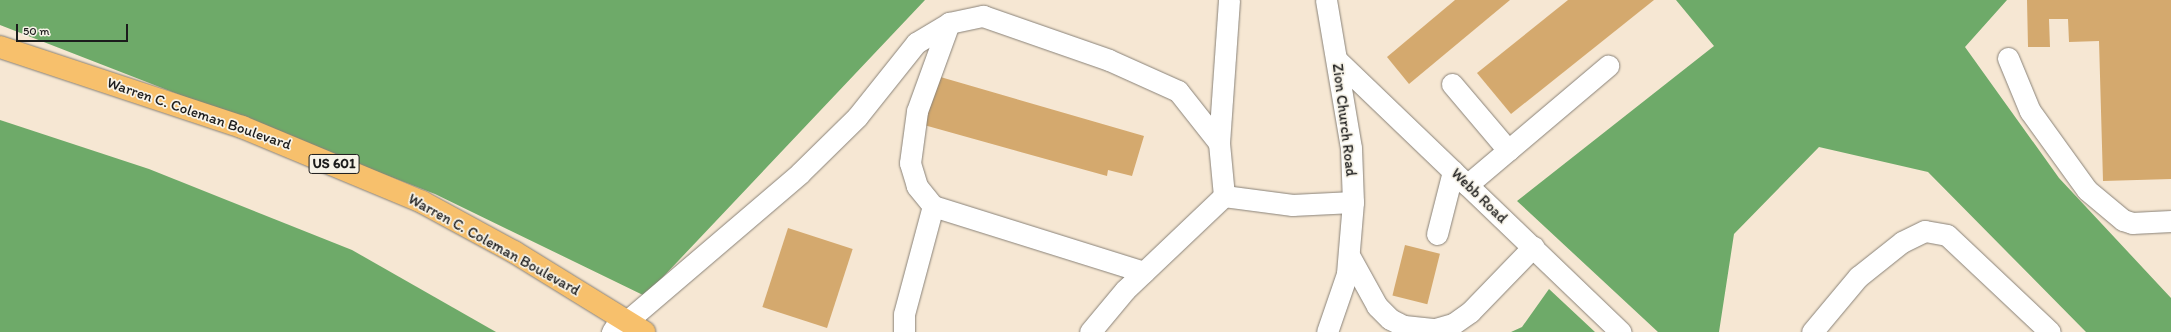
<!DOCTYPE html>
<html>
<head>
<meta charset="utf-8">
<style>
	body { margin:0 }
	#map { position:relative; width:2171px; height:332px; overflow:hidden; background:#f6e7d3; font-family:Itim,sans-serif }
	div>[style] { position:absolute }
	.forest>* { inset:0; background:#6eaa69 }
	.building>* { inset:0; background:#d4a96e; transform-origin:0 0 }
	.roads { filter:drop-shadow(0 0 1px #898278) drop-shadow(0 0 1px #898278) }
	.minor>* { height:21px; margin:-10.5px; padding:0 10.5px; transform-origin:10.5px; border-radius:10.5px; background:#fff }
	.highway>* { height:22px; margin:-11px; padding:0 11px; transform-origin:11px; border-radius:11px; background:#f7c06c }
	span { translate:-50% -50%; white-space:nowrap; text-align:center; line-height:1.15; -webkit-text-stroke:3.5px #f7f3e8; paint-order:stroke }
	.shield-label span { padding:1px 3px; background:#f7f3e8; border:1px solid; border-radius:3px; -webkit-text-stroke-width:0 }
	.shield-label { font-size:14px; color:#1c1c1c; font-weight:700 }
	.street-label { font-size:15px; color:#1c1c1c }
	.scale { position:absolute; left:16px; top:24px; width:112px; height:18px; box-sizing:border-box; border:2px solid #1c1c1c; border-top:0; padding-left:5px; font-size:12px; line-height:14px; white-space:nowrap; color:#1c1c1c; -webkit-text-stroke:3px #f7f3e8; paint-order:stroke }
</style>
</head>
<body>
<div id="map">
	<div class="forest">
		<i style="clip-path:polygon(0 0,925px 0,645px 296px,435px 194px,0 25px)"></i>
		<i style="clip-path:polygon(1676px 0,2007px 0,1965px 47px,2059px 178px,2171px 298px,2171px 332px,2086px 332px,1928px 172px,1819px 147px,1734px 234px,1719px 332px,1658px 332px,1517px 201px,1714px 46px)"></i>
		<i style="clip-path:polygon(0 120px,149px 169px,352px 250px,496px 332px,0 332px)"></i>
		<i style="clip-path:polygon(1549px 289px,1595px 332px,1511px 332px,1522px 327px)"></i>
	</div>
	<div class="building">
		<i style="clip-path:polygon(1455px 0,1510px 0,1409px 84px,1387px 57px)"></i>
		<i style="clip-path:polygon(1568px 0,1654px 0,1511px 114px,1477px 73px)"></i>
		<i style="clip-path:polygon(2027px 0,2171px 0,2171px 179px,2103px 181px,2099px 41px,2069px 42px,2068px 19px,2049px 19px,2050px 47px,2028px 47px)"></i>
		<i style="clip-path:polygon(937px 76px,1144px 136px,1132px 176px,1108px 170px,1107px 176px,924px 125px)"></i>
		<i style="left:788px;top:228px;width:68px;height:83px;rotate:18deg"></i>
		<i style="left:1405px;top:245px;width:36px;height:52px;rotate:14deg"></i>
	</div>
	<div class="roads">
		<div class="minor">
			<i style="left:1326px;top:0;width:150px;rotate:80.4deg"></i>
			<i style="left:1351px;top:148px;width:54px;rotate:87.9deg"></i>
			<i style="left:1353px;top:202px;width:72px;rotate:94.8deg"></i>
			<i style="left:1347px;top:274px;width:61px;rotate:109deg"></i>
			<i style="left:2008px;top:58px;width:57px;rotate:67.5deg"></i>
			<i style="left:2030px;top:111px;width:97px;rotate:54.2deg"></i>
			<i style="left:2087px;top:190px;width:47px;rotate:39.8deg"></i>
			<i style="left:2123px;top:220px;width:9px;rotate:18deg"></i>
			<i style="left:2132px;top:223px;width:39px;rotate:-3deg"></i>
			<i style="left:1337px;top:60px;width:393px;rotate:43.8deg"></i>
			<i style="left:1452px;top:84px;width:87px;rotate:49.7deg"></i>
			<i style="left:1219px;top:143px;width:143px;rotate:-86deg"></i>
			<i style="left:1467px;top:185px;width:185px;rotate:-40.2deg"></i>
			<i style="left:933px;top:206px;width:26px;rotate:-129deg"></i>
			<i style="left:917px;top:186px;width:24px;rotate:-107deg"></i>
			<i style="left:910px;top:163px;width:52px;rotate:-82.3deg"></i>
			<i style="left:917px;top:111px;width:94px;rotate:-70deg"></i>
			<i style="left:1437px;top:234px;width:65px;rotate:-75.7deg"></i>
			<i style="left:1350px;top:257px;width:56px;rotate:61.1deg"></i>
			<i style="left:1377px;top:306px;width:18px;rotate:45deg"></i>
			<i style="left:1390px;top:319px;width:16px;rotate:27deg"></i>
			<i style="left:1404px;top:326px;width:31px;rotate:6deg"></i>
			<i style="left:1435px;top:329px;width:19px;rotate:-16deg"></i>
			<i style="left:1453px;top:324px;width:21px;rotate:-35deg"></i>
			<i style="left:1470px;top:312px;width:91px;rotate:-45.9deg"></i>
			<i style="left:627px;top:321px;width:228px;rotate:-40.5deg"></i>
			<i style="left:800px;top:173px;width:80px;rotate:-44.5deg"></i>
			<i style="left:857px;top:117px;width:95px;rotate:-51.4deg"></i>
			<i style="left:916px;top:43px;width:39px;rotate:-31deg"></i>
			<i style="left:949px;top:23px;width:35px;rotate:-12deg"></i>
			<i style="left:983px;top:16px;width:133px;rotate:19.2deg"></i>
			<i style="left:1109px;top:60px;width:76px;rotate:24.2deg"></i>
			<i style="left:1178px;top:91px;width:66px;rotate:51.7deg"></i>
			<i style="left:1219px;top:143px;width:53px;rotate:84.6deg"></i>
			<i style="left:612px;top:332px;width:17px;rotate:-57deg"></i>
			<i style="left:904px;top:332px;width:18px;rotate:-90deg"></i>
			<i style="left:904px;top:314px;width:112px;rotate:-75deg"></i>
			<i style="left:933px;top:206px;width:221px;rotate:17.4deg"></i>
			<i style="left:1090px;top:332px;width:55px;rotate:-50.2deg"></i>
			<i style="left:1125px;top:290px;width:137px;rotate:-43.5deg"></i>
			<i style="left:1224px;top:196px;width:69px;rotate:7.5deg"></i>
			<i style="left:1292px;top:205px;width:61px;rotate:-2.8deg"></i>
			<i style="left:1812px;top:332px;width:72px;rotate:-50.1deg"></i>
			<i style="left:1858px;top:277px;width:56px;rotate:-38.5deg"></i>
			<i style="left:1902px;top:242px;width:25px;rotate:-26deg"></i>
			<i style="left:1925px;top:231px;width:22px;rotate:10deg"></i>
			<i style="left:1947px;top:235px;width:141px;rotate:43.3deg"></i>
		</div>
		<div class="highway">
			<i style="left:0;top:47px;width:255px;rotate:18.3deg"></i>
			<i style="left:242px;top:127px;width:195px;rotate:22.6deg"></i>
			<i style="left:422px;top:202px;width:105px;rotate:28.5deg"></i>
			<i style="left:514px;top:252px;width:153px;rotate:31.6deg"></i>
		</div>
	</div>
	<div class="shield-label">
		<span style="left:334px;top:164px">US 601</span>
	</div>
	<div class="street-label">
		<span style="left:199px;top:114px;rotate:19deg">Warren C. Coleman Boulevard</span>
		<span style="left:1344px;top:120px;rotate:83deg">Zion Church Road</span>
		<span style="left:1479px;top:196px;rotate:44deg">Webb Road</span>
		<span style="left:494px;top:245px;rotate:29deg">Warren C. Coleman Boulevard</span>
	</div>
	<div class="scale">50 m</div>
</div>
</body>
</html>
